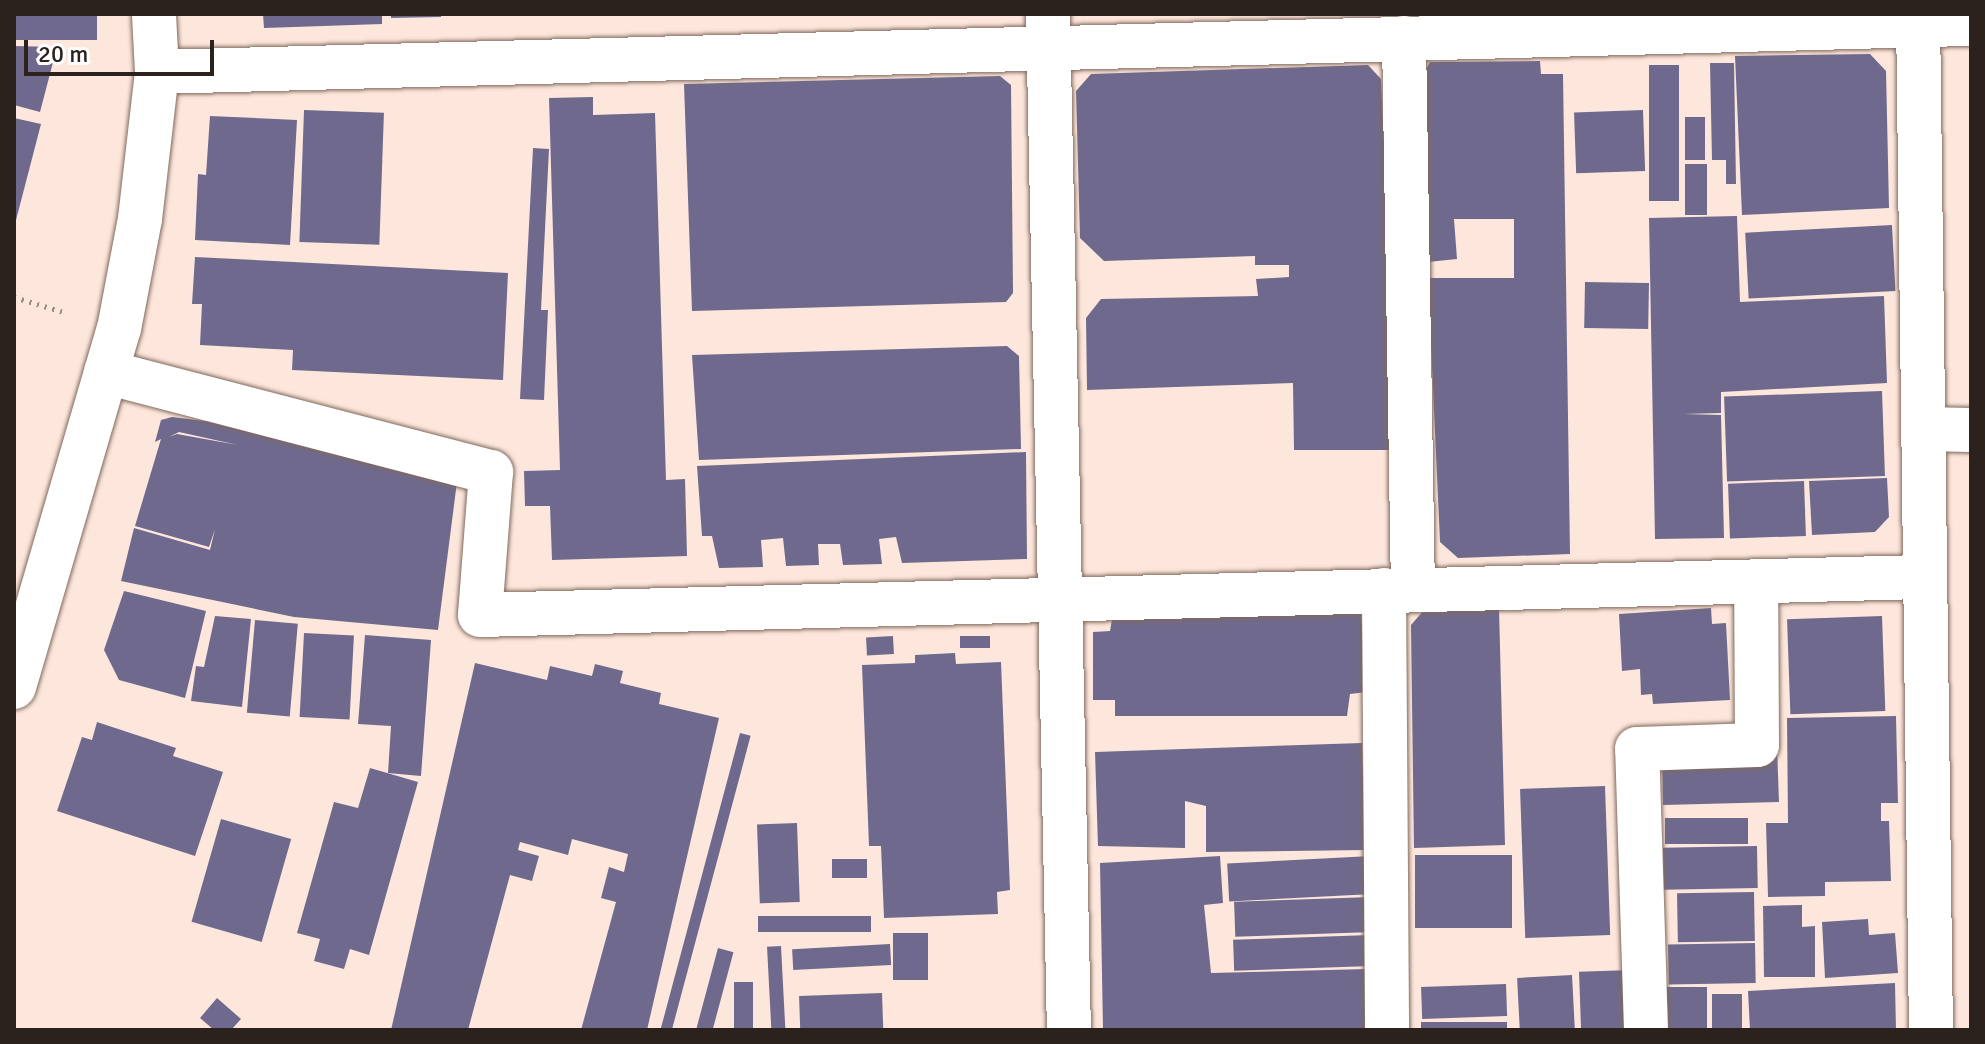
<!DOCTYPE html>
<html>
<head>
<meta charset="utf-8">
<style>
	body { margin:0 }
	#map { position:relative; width:1985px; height:1044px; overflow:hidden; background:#fde7dc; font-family:Signika,sans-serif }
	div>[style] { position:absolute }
	.building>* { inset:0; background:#6f6a8d; transform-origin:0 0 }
	.path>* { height:5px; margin-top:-2.5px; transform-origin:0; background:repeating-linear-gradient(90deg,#9b8b83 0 2px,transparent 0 8px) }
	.roads { filter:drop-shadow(0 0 2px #80695c) drop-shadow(0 0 2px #80695c) }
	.street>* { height:44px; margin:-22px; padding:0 22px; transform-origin:22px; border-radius:22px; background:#fff }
	.secondary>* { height:44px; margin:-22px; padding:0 22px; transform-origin:22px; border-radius:22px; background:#fff }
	span { translate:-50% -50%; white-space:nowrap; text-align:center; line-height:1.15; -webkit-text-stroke:8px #fff; paint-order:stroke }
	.frame { position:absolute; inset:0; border:16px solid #2c221d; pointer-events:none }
	.scale { position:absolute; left:24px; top:40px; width:190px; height:36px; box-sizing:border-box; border:4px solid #2c221d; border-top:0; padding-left:10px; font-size:24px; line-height:28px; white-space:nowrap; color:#2c221d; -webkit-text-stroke:6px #fff; paint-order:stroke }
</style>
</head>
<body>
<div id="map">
	<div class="building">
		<i style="left:14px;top:14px;width:83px;height:26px"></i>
		<i style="clip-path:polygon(263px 14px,382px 14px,382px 24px,264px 28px)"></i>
		<i style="clip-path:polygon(391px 14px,441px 14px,441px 17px,391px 18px)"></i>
		<i style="clip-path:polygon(14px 46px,57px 47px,40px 112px,14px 105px)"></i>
		<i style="clip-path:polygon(1870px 54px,1886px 71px,1889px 208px,1742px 215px,1735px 56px)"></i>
		<i style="clip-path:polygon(1540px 61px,1541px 74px,1563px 74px,1570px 554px,1458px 558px,1440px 542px,1428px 278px,1514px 278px,1514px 219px,1454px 219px,1457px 259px,1428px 262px,1419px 82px,1430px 62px)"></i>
		<i style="clip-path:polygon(1710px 63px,1734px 63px,1736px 184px,1726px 184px,1726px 160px,1712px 160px)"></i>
		<i style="clip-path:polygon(1368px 65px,1381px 79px,1398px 450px,1294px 450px,1293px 383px,1087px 390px,1086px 318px,1101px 299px,1258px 296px,1256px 279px,1289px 277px,1289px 265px,1255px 265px,1255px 256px,1104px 261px,1080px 238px,1076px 91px,1091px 74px)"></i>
		<i style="left:1649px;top:65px;width:30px;height:136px"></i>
		<i style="clip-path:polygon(1000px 76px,1011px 85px,1013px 293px,1006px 302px,692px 311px,684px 84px)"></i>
		<i style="clip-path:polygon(593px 97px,593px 115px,655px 113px,666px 480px,685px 479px,687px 556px,552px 560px,550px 506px,525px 506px,524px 471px,560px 470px,549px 98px)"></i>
		<i style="left:304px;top:110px;width:80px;height:132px;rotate:2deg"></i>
		<i style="left:1643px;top:110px;width:61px;height:69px;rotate:88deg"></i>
		<i style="clip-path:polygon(210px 116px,297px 120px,290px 245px,195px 240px,198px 174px,206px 175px)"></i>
		<i style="left:1685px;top:117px;width:20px;height:43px"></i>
		<i style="clip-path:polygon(14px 118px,41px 124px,15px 224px,14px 224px)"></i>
		<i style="clip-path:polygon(533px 148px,549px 149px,541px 310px,548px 310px,544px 400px,520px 399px)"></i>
		<i style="left:1685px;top:164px;width:22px;height:51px"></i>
		<i style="clip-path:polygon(1737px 216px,1740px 302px,1884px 296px,1887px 383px,1721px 392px,1721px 413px,1684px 414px,1721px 415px,1724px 538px,1655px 539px,1649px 218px)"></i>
		<i style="left:1892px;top:225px;width:66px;height:147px;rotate:87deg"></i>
		<i style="clip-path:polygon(195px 257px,508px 273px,503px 380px,292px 370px,293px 350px,200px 345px,202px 304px,192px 304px)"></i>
		<i style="left:1585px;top:282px;width:64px;height:46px;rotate:1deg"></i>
		<i style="clip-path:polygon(1007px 346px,1019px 356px,1021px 449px,699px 460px,692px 355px)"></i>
		<i style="left:1882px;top:391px;width:85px;height:158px;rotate:88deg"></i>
		<i style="clip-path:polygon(evenodd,172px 417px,318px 435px,458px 474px,438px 630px,294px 617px,121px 581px,134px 528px,210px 550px,215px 529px,209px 547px,135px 526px,161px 439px,155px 442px,161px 420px,172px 417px,179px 432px,238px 445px,177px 434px,169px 437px,179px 432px)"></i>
		<i style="clip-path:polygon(1026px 452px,1027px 559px,902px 563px,896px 537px,879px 539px,882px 564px,843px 565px,840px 544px,818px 544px,819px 565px,786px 566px,783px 538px,761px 540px,763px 567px,719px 568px,712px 536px,702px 536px,697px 466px)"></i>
		<i style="clip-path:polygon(1887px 478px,1889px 517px,1875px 532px,1812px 535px,1809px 481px)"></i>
		<i style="left:1804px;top:481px;width:55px;height:76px;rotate:88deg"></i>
		<i style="clip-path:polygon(124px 591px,206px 611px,185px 698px,119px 680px,104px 650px)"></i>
		<i style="clip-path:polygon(1499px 608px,1505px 845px,1414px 848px,1411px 625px,1424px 610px)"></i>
		<i style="clip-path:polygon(1711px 608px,1712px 624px,1726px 623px,1730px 700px,1653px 704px,1652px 694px,1641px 695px,1640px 669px,1622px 671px,1619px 614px)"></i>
		<i style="clip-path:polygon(1361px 613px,1367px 692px,1350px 694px,1347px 716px,1115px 716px,1115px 700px,1093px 700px,1093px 632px,1110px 631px,1112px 619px)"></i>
		<i style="clip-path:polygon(215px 616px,251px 619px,242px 707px,191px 701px,196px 666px,204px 667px)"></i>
		<i style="left:1882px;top:616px;width:95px;height:95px;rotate:88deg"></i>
		<i style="left:255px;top:620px;width:43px;height:93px;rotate:5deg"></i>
		<i style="left:304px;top:633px;width:50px;height:84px;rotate:3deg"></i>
		<i style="clip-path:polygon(365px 635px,431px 640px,421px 776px,388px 773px,391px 726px,358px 724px)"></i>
		<i style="left:893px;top:636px;width:18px;height:27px;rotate:87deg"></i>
		<i style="left:960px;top:636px;width:30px;height:12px"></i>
		<i style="clip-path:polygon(955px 653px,956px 664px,1001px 662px,1010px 890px,997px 892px,998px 914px,884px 918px,881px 846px,869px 846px,862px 665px,915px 663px,915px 655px)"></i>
		<i style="clip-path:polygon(475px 663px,547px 680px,550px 666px,592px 676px,595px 664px,623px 671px,620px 683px,661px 693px,659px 704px,719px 718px,647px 1030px,581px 1030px,616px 902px,601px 898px,609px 867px,624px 872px,628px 854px,572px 839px,568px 855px,520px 842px,518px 850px,539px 856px,532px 881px,510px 875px,468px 1030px,391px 1030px)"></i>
		<i style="clip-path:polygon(1896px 716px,1898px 803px,1881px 803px,1881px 821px,1889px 821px,1891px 881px,1825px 882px,1825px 896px,1768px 897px,1766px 823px,1788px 823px,1787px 718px)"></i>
		<i style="clip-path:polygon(97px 722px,176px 748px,173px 756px,223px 772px,195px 856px,57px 811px,82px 737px,92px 740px)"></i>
		<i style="left:740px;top:733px;width:11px;height:306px;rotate:15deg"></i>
		<i style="clip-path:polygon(1362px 743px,1365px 850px,1206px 852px,1206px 806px,1185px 801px,1185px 848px,1098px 846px,1095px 752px)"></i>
		<i style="clip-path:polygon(1777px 747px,1779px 802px,1663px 805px,1662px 759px)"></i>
		<i style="clip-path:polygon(370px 768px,418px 782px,369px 955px,350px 949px,344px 969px,314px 961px,320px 939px,297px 933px,334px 802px,358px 808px)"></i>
		<i style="left:1605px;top:786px;width:149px;height:85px;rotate:88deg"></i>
		<i style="left:1748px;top:818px;width:26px;height:83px;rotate:90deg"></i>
		<i style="left:221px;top:819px;width:73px;height:107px;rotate:16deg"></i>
		<i style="left:797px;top:823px;width:79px;height:40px;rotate:88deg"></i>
		<i style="left:1757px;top:846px;width:42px;height:94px;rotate:89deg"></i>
		<i style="left:1415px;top:855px;width:97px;height:73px"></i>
		<i style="clip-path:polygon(1220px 856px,1223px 903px,1204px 905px,1211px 973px,1367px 969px,1372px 1030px,1103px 1030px,1100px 863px)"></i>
		<i style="left:1371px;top:856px;width:38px;height:144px;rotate:87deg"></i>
		<i style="left:832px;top:859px;width:35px;height:19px"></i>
		<i style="left:1754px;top:892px;width:49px;height:77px;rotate:89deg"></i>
		<i style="left:1372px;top:897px;width:35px;height:138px;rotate:88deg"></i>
		<i style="clip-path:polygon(1802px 905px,1802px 927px,1815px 926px,1815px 977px,1764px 977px,1763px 906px)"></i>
		<i style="left:758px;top:916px;width:113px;height:16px"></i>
		<i style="clip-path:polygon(1868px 919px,1869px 935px,1895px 933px,1898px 973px,1825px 978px,1822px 922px)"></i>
		<i style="left:893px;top:933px;width:35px;height:47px"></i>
		<i style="left:1370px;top:935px;width:31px;height:137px;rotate:88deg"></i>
		<i style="left:1755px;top:943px;width:40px;height:87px;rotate:89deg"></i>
		<i style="left:890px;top:944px;width:21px;height:98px;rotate:87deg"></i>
		<i style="left:781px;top:946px;width:84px;height:14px;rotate:87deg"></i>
		<i style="left:718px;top:948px;width:16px;height:84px;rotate:15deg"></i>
		<i style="left:1632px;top:970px;width:60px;height:53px;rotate:88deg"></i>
		<i style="left:1572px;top:975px;width:55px;height:55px;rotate:87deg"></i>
		<i style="left:734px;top:982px;width:19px;height:48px"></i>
		<i style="clip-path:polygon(1895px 983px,1896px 1030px,1750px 1030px,1748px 991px)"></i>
		<i style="left:1506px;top:984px;width:32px;height:85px;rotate:88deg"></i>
		<i style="left:1707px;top:987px;width:43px;height:43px;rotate:90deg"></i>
		<i style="left:882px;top:993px;width:37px;height:83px;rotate:88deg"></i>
		<i style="left:1712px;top:994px;width:30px;height:36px"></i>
		<i style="clip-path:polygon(217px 998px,241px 1019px,231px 1030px,214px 1030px,200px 1018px)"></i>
		<i style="left:1507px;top:1022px;width:8px;height:86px;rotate:90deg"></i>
	</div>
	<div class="path">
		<i style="left:14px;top:297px;width:55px;rotate:16.8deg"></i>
	</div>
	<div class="roads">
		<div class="street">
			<i style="left:1048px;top:14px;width:1016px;rotate:88.82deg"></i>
			<i style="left:1918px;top:14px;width:1016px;rotate:89.27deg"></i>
			<i style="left:1404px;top:38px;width:552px;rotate:89.07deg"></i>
			<i style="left:157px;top:72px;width:1815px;rotate:-1.52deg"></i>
			<i style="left:106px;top:372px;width:398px;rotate:14.6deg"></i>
			<i style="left:491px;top:472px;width:143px;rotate:94.4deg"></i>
			<i style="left:480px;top:615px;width:1443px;rotate:-1.51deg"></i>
			<i style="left:1924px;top:429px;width:47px;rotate:1.2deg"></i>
			<i style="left:1384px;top:590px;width:440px;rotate:89.6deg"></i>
			<i style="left:1646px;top:1030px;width:281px;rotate:-91.8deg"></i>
			<i style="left:1637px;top:749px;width:120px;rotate:-1.9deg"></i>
			<i style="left:1757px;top:745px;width:164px;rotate:-90.3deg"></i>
		</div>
		<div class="secondary">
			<i style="left:14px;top:687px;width:373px;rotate:-73.7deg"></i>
			<i style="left:119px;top:329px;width:112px;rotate:-79.2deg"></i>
			<i style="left:140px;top:219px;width:148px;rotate:-83.4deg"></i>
			<i style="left:157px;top:72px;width:58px;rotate:-93deg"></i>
		</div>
	</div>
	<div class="frame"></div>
	<div class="scale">20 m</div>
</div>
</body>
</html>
